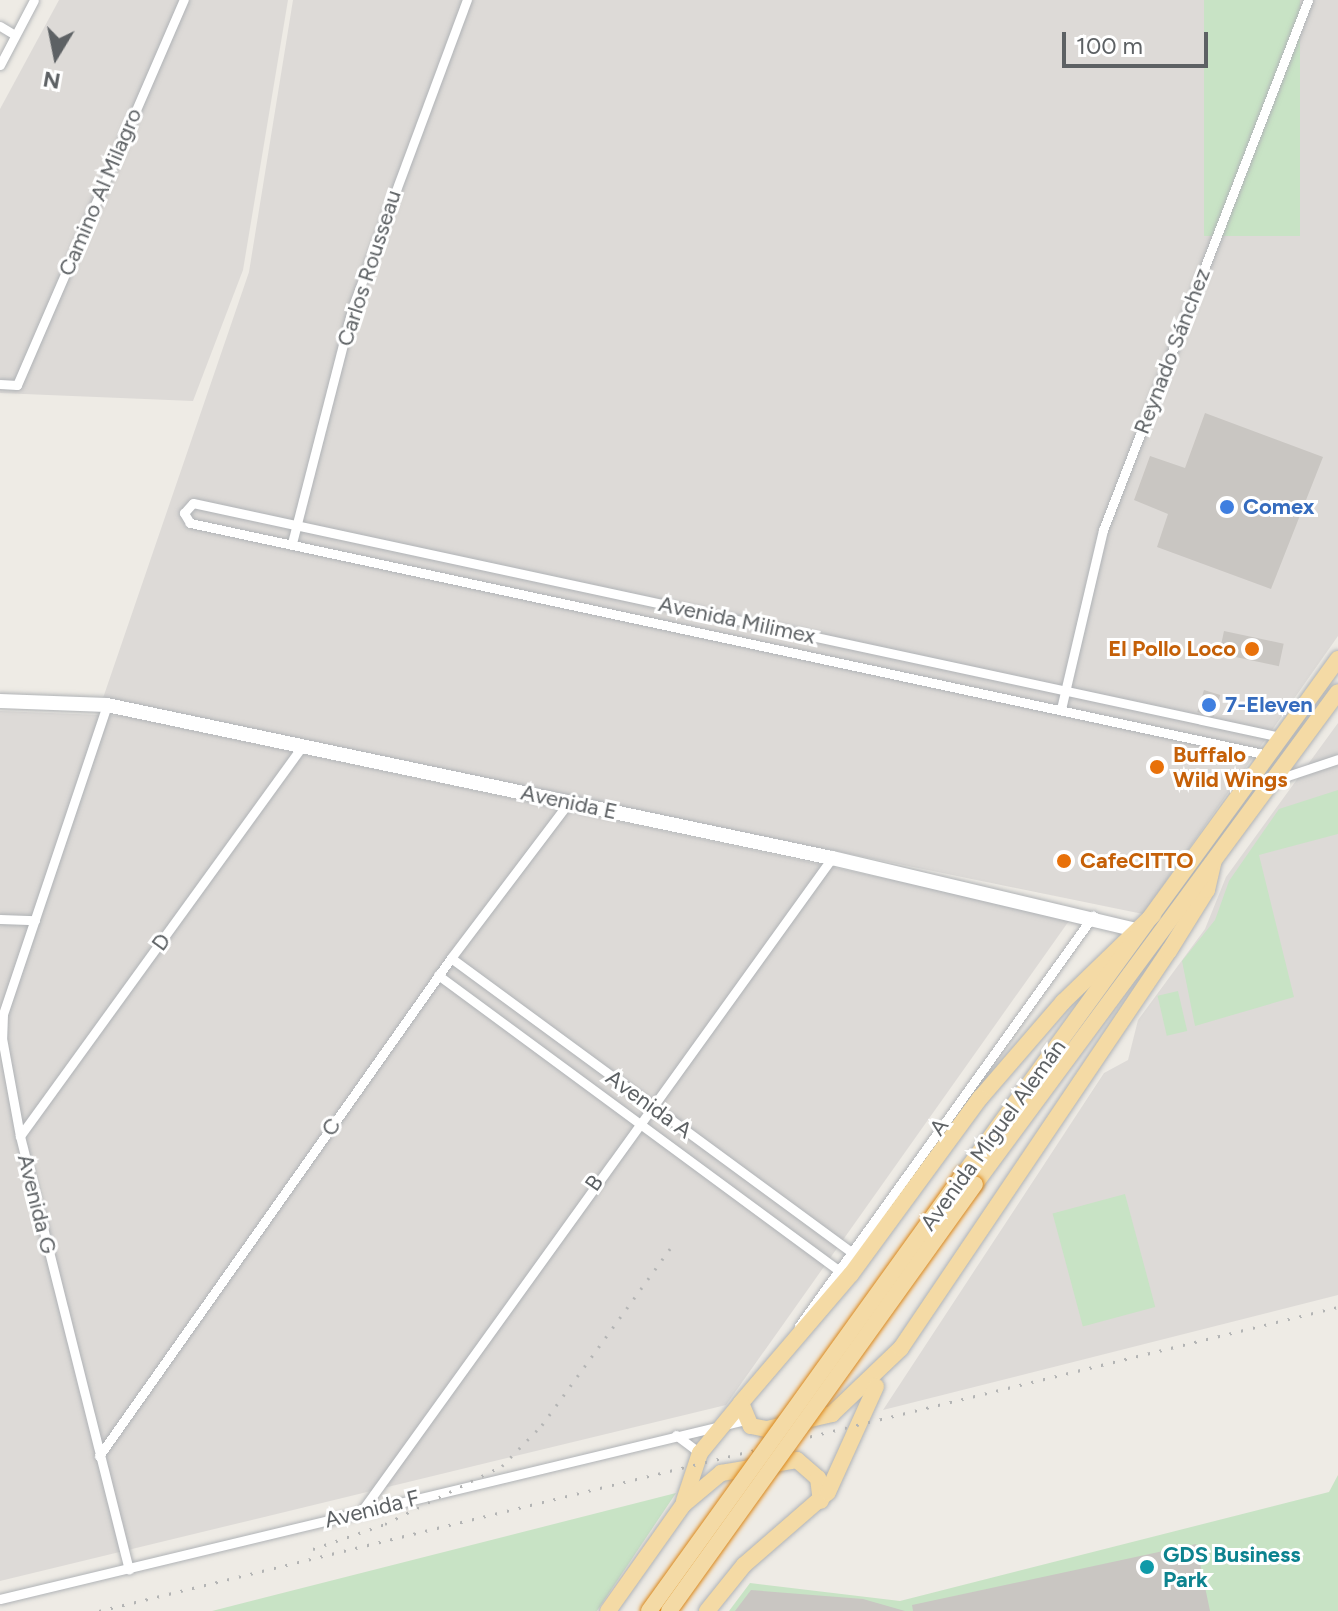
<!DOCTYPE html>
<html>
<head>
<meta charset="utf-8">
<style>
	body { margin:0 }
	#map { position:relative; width:1338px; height:1611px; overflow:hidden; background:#eeebe5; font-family:Figtree,sans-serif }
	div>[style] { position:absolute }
	.industrial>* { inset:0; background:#dddad7 }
	.green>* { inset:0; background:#c8e3c5; transform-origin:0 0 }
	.building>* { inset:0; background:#c9c6c2; transform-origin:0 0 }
	.roads { filter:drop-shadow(0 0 2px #b0b3b6) drop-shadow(0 0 2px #b0b3b6) }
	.minor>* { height:9px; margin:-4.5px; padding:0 4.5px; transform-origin:4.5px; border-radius:4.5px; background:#fff }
	.secondary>* { height:14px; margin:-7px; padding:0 7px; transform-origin:7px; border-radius:7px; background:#fff }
	.trunk>* { height:16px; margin:-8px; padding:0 8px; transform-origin:8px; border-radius:8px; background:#f4daa5 }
	.rail>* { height:3px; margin-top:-1.5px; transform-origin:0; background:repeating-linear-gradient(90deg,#b3b4b4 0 2px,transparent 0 12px) }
	.bridges { filter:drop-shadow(0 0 2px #db8718) drop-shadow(0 0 2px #db8718) }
	.trunk-bridge>* { height:16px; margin:-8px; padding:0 8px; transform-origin:8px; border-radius:8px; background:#f4daa5 }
	.dots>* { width:22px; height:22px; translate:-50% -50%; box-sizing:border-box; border:4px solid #fff; border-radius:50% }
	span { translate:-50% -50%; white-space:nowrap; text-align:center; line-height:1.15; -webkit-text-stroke:6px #fff; paint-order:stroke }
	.street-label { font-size:22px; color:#5d6164 }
	.shop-label { font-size:22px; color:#366cbe; font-weight:700 }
	.left { translate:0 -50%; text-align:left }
	.food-label { font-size:22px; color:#c56008; font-weight:700 }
	.right { translate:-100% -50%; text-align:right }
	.culture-label { font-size:22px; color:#0d838f; font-weight:700 }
	.north { position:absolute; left:16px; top:16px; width:80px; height:80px; -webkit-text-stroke:6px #fff; paint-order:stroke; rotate:190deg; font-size:22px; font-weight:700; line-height:32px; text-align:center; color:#5d6164 }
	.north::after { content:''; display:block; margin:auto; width:28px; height:36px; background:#5d6164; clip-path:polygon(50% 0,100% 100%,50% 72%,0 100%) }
	.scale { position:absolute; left:1062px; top:32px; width:146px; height:36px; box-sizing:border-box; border:4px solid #5d6164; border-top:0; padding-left:10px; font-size:24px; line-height:28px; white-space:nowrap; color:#5d6164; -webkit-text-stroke:6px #fff; paint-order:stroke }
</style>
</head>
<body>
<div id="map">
	<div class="industrial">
		<i style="clip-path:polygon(59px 0,288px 0,243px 270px,193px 401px,0 393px,0 109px)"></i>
		<i style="clip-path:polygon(293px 0,1338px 0,1338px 636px,1143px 914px,102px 701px,249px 272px)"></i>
		<i style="clip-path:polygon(0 711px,124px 716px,1071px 918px,726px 1405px,0 1581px)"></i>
		<i style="clip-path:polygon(1338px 723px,1338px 1295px,883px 1410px,1104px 1073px,1128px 1060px,1138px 1020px,1205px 929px,1226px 877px)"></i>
	</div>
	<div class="green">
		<i style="left:1204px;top:0;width:96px;height:236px"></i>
		<i style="clip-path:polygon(1338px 790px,1338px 834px,1259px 855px,1294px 997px,1195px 1026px,1182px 961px,1215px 920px,1229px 881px,1279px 809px)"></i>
		<i style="left:1178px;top:991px;width:41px;height:21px;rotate:77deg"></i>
		<i style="left:1125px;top:1194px;width:117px;height:75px;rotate:75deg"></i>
		<i style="clip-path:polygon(1338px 1475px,1338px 1611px,729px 1611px,750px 1583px,900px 1601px,1329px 1492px)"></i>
		<i style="clip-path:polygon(676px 1493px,597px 1611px,212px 1611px)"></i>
	</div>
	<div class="building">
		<i style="clip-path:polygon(1205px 413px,1323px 457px,1271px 589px,1157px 547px,1168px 514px,1134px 500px,1150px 456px,1185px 468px)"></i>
		<i style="left:1224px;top:631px;width:61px;height:23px;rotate:12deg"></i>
		<i style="left:1204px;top:690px;width:17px;height:23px;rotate:17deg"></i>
		<i style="clip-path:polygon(1196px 1544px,1210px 1611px,913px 1611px,912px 1605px)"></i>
		<i style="clip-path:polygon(751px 1590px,863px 1599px,905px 1611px,735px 1611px)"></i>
	</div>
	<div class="roads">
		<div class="minor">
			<i style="left:0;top:26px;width:17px;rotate:31deg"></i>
			<i style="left:0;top:65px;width:73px;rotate:-62.4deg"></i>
			<i style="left:0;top:384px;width:17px;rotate:3deg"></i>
			<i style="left:17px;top:385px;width:420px;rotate:-66.6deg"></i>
			<i style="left:292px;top:543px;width:245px;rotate:-75.6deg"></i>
			<i style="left:353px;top:306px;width:327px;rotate:-69.6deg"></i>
			<i style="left:107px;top:705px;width:326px;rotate:108.6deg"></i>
			<i style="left:3px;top:1014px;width:24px;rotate:92deg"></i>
			<i style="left:2px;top:1038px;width:100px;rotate:79.6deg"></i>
			<i style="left:20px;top:1136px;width:447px;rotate:75.9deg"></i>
			<i style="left:1061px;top:709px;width:184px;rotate:-76.8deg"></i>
			<i style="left:1103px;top:530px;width:568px;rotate:-68.85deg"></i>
			<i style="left:1268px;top:755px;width:1103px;rotate:-167.85deg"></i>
			<i style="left:190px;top:523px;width:12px;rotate:-121deg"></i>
			<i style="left:184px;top:513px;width:13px;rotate:-48deg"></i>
			<i style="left:193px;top:503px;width:1113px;rotate:12.14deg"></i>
			<i style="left:1275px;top:780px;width:66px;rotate:-18.4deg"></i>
			<i style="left:0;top:919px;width:35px;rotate:2deg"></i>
			<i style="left:451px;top:958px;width:493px;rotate:36.3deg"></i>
			<i style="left:438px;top:975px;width:494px;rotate:36.4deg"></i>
			<i style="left:20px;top:1136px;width:480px;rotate:-54.1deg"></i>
			<i style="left:799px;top:1326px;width:505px;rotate:-54.36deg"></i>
			<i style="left:676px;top:1435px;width:30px;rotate:37deg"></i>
			<i style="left:99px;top:1456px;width:610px;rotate:-54.75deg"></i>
			<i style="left:451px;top:958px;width:196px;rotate:-52.9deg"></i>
			<i style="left:361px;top:1512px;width:806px;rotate:-54.24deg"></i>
			<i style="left:0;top:1599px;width:766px;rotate:-13.51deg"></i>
		</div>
		<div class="secondary">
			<i style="left:0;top:701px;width:107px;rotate:2.1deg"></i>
			<i style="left:107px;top:705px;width:741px;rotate:11.92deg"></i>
			<i style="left:832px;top:858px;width:309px;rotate:13.3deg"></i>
		</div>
		<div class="trunk">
			<i style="left:1153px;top:915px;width:125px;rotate:136deg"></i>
			<i style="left:1063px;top:1002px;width:127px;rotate:130.8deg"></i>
			<i style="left:980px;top:1098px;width:218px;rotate:126.2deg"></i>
			<i style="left:851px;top:1274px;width:170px;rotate:130.5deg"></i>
			<i style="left:741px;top:1403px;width:25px;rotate:67deg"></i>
			<i style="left:751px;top:1426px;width:16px;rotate:11deg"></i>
			<i style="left:767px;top:1429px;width:67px;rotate:-13deg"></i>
			<i style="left:832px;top:1414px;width:95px;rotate:-43.7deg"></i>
			<i style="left:901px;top:1348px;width:479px;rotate:-56deg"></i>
			<i style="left:1169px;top:951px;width:72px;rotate:-58.1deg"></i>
			<i style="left:1207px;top:890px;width:28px;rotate:-77deg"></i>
			<i style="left:963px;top:1175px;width:638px;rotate:-53.99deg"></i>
			<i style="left:975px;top:1184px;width:611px;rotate:-53.58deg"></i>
			<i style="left:684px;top:1501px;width:51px;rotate:-71.6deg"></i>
			<i style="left:700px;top:1453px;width:65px;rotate:-50.6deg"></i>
			<i style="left:608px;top:1611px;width:130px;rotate:-54.7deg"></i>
			<i style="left:683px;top:1505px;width:50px;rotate:-40.1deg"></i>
			<i style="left:721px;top:1473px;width:77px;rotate:-9.7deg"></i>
			<i style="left:797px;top:1460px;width:28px;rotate:41deg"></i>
			<i style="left:818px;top:1478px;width:23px;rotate:83deg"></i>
			<i style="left:707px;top:1611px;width:59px;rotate:-51.2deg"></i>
			<i style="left:744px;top:1565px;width:111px;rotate:-41deg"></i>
			<i style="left:828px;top:1492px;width:116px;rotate:-65.6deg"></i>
		</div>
	</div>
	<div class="rail">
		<i style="left:313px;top:1549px;width:76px;rotate:-19.1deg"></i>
		<i style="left:385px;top:1524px;width:131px;rotate:-26.4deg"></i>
		<i style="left:502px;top:1466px;width:57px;rotate:-45.7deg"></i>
		<i style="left:542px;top:1425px;width:225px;rotate:-54deg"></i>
		<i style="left:99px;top:1611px;width:1276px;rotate:-13.79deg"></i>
	</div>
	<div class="bridges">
		<div class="trunk-bridge">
			<i style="left:649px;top:1611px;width:537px;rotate:-54.24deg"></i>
			<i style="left:669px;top:1611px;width:525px;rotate:-54.37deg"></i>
		</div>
	</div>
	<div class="dots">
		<i style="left:1227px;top:507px;background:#3f7fe0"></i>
		<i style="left:1252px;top:649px;background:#e8710a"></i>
		<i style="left:1209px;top:705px;background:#3f7fe0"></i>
		<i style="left:1157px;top:767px;background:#e8710a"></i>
		<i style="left:1064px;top:861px;background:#e8710a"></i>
		<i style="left:1147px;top:1567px;background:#0f9aa8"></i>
	</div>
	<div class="street-label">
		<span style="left:100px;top:192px;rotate:-67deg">Camino Al Milagro</span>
		<span style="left:369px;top:268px;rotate:-72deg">Carlos Rousseau</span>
		<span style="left:1172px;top:351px;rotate:-69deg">Reynado Sánchez</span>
		<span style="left:737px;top:620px;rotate:12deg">Avenida Milimex</span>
		<span style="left:569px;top:802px;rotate:12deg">Avenida E</span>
		<span style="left:161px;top:942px;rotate:-54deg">D</span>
		<span style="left:649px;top:1104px;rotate:36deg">Avenida A</span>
		<span style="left:331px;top:1127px;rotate:-55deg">C</span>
		<span style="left:939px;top:1127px;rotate:-54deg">A</span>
		<span style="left:993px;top:1135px;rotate:-54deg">Avenida Miguel Alemán</span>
		<span style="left:594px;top:1183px;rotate:-55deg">B</span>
		<span style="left:37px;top:1204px;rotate:76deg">Avenida G</span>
		<span style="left:372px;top:1509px;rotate:-14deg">Avenida F</span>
	</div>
	<div class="shop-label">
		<span class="left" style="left:1243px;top:507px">Comex</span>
		<span class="left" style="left:1225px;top:705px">7-Eleven</span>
	</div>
	<div class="food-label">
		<span class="right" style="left:1236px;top:649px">El Pollo Loco</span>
		<span class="left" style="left:1173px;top:767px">Buffalo<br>Wild Wings</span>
		<span class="left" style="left:1080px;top:861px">CafeCITTO</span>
	</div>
	<div class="culture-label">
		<span class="left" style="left:1163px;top:1567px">GDS Business<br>Park</span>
	</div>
	<div class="north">N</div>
	<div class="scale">100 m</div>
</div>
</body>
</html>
